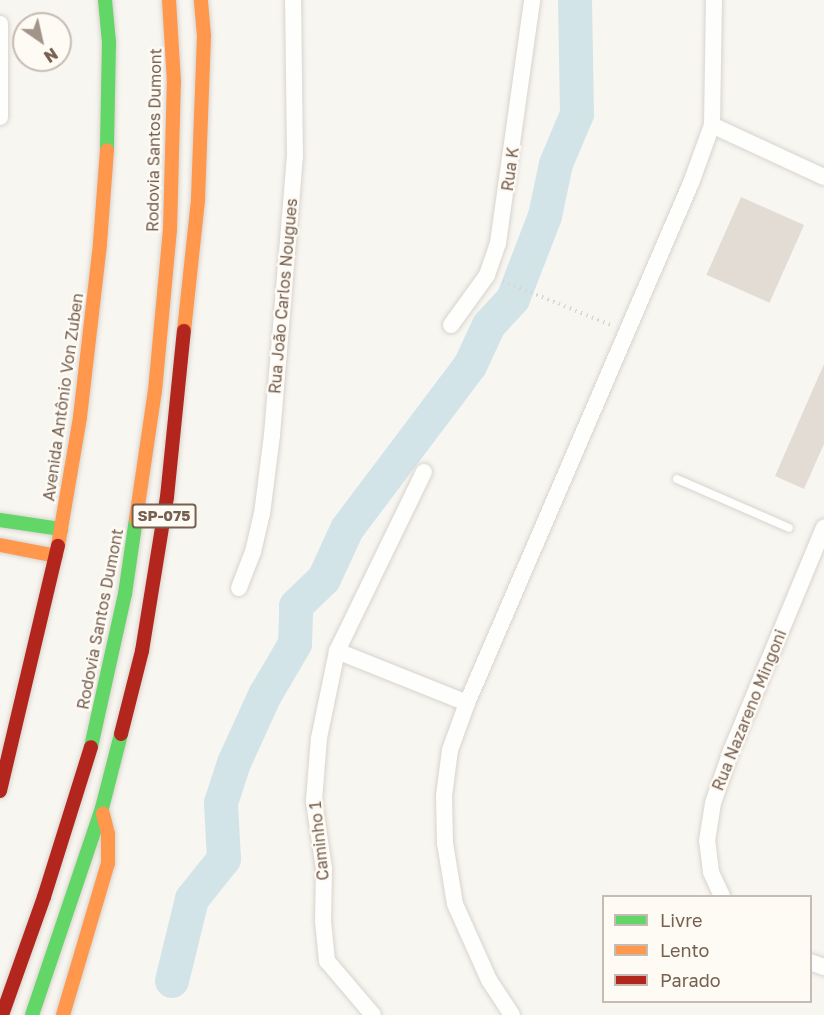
<!DOCTYPE html>
<html>
<head>
<meta charset="utf-8">
<style>
	body { margin:0 }
	#map { position:relative; width:824px; height:1015px; overflow:hidden; background:#f8f6f0; font-family:"Golos Text",sans-serif }
	div>[style] { position:absolute }
	.river>* { height:34px; margin:-17px; padding:0 17px; transform-origin:17px; border-radius:17px; background:#d3e4e8 }
	.building>* { inset:0; background:#e2dcd5; transform-origin:0 0 }
	.path>* { height:4px; margin-top:-2px; transform-origin:0; background:repeating-linear-gradient(90deg,#dad6d0 0 1.5px,transparent 0 6px) }
	.roads { filter:drop-shadow(0 0 2px #d8d3ce) drop-shadow(0 0 2px #d8d3ce) }
	.lane>* { height:8px; margin:-4px; padding:0 4px; transform-origin:4px; border-radius:4px; background:#fefefd }
	.street>* { height:16px; margin:-8px; padding:0 8px; transform-origin:8px; border-radius:8px; background:#fefefd }
	.fast>* { height:14px; margin:-7px; padding:0 7px; transform-origin:7px; border-radius:7px; background:#63d668 }
	.slow>* { height:14px; margin:-7px; padding:0 7px; transform-origin:7px; border-radius:7px; background:#ff974d }
	.jam>* { height:14px; margin:-7px; padding:0 7px; transform-origin:7px; border-radius:7px; background:#b3261e }
	span { translate:-50% -50%; white-space:nowrap; text-align:center; line-height:1.15; -webkit-text-stroke:4.5px #fefaf4; paint-order:stroke }
	.shield-label span { padding:2px 4px; background:#fefaf4; border:2px solid; border-radius:4px; -webkit-text-stroke-width:0 }
	.shield-label { font-size:15px; color:#756051; font-weight:700 }
	.street-label { font-size:16px; color:#756051 }
	.legend { position:absolute; left:602px; top:895px; width:210px; height:108px; box-sizing:border-box; background:#fefaf4; border:2px solid #c7bcb3; margin:0; padding:8px 10px; list-style:none; font-size:18px; color:#756051 }
	.legend li { display:flex; align-items:center; gap:12px; height:30px }
	.legend b { width:30px; border:2px solid #c7bcb3 }
	.north { position:absolute; left:12px; top:12px; width:60px; height:60px; box-sizing:border-box; background:#fefaf4; border:2px solid #c7bcb3; border-radius:50%; rotate:146deg; font-size:16px; font-weight:700; line-height:24px; text-align:center; color:#756051 }
	.north::after { content:''; display:block; margin:auto; width:21px; height:27px; background:#a39489; clip-path:polygon(50% 0,100% 100%,50% 72%,0 100%) }
</style>
</head>
<body>
<div id="map">
	<div class="river">
		<i style="left:172px;top:981px;width:84px;rotate:-76.3deg"></i>
		<i style="left:192px;top:899px;width:51px;rotate:-51.3deg"></i>
		<i style="left:224px;top:859px;width:56px;rotate:-93.1deg"></i>
		<i style="left:221px;top:803px;width:42px;rotate:-72deg"></i>
		<i style="left:234px;top:763px;width:75px;rotate:-65.5deg"></i>
		<i style="left:265px;top:695px;width:59px;rotate:-59.5deg"></i>
		<i style="left:295px;top:644px;width:38px;rotate:-88deg"></i>
		<i style="left:296px;top:606px;width:39px;rotate:-44deg"></i>
		<i style="left:324px;top:579px;width:55px;rotate:-65.3deg"></i>
		<i style="left:347px;top:529px;width:204px;rotate:-53deg"></i>
		<i style="left:470px;top:366px;width:45px;rotate:-65.1deg"></i>
		<i style="left:489px;top:325px;width:35px;rotate:-47deg"></i>
		<i style="left:513px;top:299px;width:89px;rotate:-68.9deg"></i>
		<i style="left:545px;top:216px;width:53px;rotate:-78.1deg"></i>
		<i style="left:556px;top:164px;width:54px;rotate:-67.2deg"></i>
		<i style="left:577px;top:114px;width:114px;rotate:-91deg"></i>
	</div>
	<div class="building">
		<i style="left:741px;top:197px;width:69px;height:85px;rotate:24deg"></i>
		<i style="clip-path:polygon(824px 364px,824px 444px,804px 489px,775px 476px)"></i>
	</div>
	<div class="path">
		<i style="left:503px;top:281px;width:119px;rotate:22.2deg"></i>
	</div>
	<div class="roads">
		<div class="lane">
			<i style="left:677px;top:479px;width:122px;rotate:23.6deg"></i>
		</div>
		<div class="street">
			<i style="left:0;top:24px;width:93px;rotate:90deg"></i>
			<i style="left:712px;top:125px;width:123px;rotate:24.9deg"></i>
			<i style="left:451px;top:325px;width:62px;rotate:-54.2deg"></i>
			<i style="left:487px;top:275px;width:34px;rotate:-71deg"></i>
			<i style="left:498px;top:243px;width:245px;rotate:-82deg"></i>
			<i style="left:239px;top:588px;width:39px;rotate:-69deg"></i>
			<i style="left:253px;top:552px;width:39px;rotate:-77deg"></i>
			<i style="left:262px;top:514px;width:80px;rotate:-82.8deg"></i>
			<i style="left:272px;top:435px;width:279px;rotate:-85.3deg"></i>
			<i style="left:295px;top:157px;width:157px;rotate:-90.7deg"></i>
			<i style="left:337px;top:651px;width:140px;rotate:21.8deg"></i>
			<i style="left:722px;top:896px;width:26px;rotate:-115deg"></i>
			<i style="left:711px;top:872px;width:31px;rotate:-97deg"></i>
			<i style="left:707px;top:841px;width:38px;rotate:-81deg"></i>
			<i style="left:713px;top:803px;width:55px;rotate:-70.9deg"></i>
			<i style="left:731px;top:751px;width:242px;rotate:-67.4deg"></i>
			<i style="left:810px;top:962px;width:15px;rotate:20deg"></i>
			<i style="left:373px;top:1015px;width:71px;rotate:-130.4deg"></i>
			<i style="left:327px;top:961px;width:40px;rotate:-95.7deg"></i>
			<i style="left:323px;top:921px;width:52px;rotate:-88.9deg"></i>
			<i style="left:324px;top:869px;width:69px;rotate:-98.4deg"></i>
			<i style="left:314px;top:801px;width:63px;rotate:-85.5deg"></i>
			<i style="left:319px;top:738px;width:89px;rotate:-78.3deg"></i>
			<i style="left:337px;top:651px;width:199px;rotate:-64.1deg"></i>
			<i style="left:512px;top:1015px;width:42px;rotate:-123.3deg"></i>
			<i style="left:489px;top:980px;width:83px;rotate:-114.1deg"></i>
			<i style="left:455px;top:904px;width:62px;rotate:-99.3deg"></i>
			<i style="left:445px;top:843px;width:47px;rotate:-91.2deg"></i>
			<i style="left:444px;top:796px;width:46px;rotate:-82.6deg"></i>
			<i style="left:450px;top:750px;width:50px;rotate:-70.1deg"></i>
			<i style="left:467px;top:703px;width:566px;rotate:-66.7deg"></i>
			<i style="left:691px;top:183px;width:62px;rotate:-70.1deg"></i>
			<i style="left:712px;top:125px;width:125px;rotate:-89.1deg"></i>
		</div>
		<div class="fast">
			<i style="left:105px;top:0;width:42px;rotate:84.6deg"></i>
			<i style="left:109px;top:42px;width:108px;rotate:91.1deg"></i>
			<i style="left:0;top:520px;width:62px;rotate:8.4deg"></i>
			<i style="left:91px;top:747px;width:157px;rotate:-77.5deg"></i>
			<i style="left:125px;top:594px;width:76px;rotate:-81.7deg"></i>
			<i style="left:32px;top:1015px;width:219px;rotate:-71.3deg"></i>
			<i style="left:102px;top:808px;width:76px;rotate:-75.6deg"></i>
		</div>
		<div class="slow">
			<i style="left:184px;top:331px;width:133px;rotate:-83.9deg"></i>
			<i style="left:198px;top:199px;width:163px;rotate:-87.9deg"></i>
			<i style="left:204px;top:36px;width:36px;rotate:-95deg"></i>
			<i style="left:136px;top:519px;width:129px;rotate:-81.6deg"></i>
			<i style="left:155px;top:391px;width:162px;rotate:-84.7deg"></i>
			<i style="left:170px;top:230px;width:148px;rotate:-88.5deg"></i>
			<i style="left:174px;top:82px;width:82px;rotate:-93.5deg"></i>
			<i style="left:0;top:545px;width:57px;rotate:11.1deg"></i>
			<i style="left:58px;top:546px;width:131px;rotate:-80.3deg"></i>
			<i style="left:80px;top:417px;width:175px;rotate:-83.4deg"></i>
			<i style="left:100px;top:243px;width:93px;rotate:-85.7deg"></i>
			<i style="left:63px;top:1015px;width:159px;rotate:-73.5deg"></i>
			<i style="left:108px;top:863px;width:29px;rotate:-90deg"></i>
			<i style="left:108px;top:834px;width:21px;rotate:-104deg"></i>
		</div>
		<div class="jam">
			<i style="left:121px;top:734px;width:86px;rotate:-75.8deg"></i>
			<i style="left:142px;top:651px;width:156px;rotate:-80.8deg"></i>
			<i style="left:167px;top:497px;width:167px;rotate:-84.2deg"></i>
			<i style="left:0;top:791px;width:252px;rotate:-76.7deg"></i>
			<i style="left:2px;top:1015px;width:125px;rotate:-70.4deg"></i>
			<i style="left:44px;top:897px;width:157px;rotate:-72.6deg"></i>
		</div>
	</div>
	<div class="shield-label">
		<span style="left:164px;top:516px">SP-075</span>
	</div>
	<div class="street-label">
		<span style="left:154px;top:140px;rotate:-89deg">Rodovia Santos Dumont</span>
		<span style="left:510px;top:169px;rotate:-82deg">Rua K</span>
		<span style="left:283px;top:296px;rotate:-85deg">Rua João Carlos Nougues</span>
		<span style="left:63px;top:397px;rotate:-82deg">Avenida Antônio Von Zuben</span>
		<span style="left:100px;top:619px;rotate:-79deg">Rodovia Santos Dumont</span>
		<span style="left:749px;top:710px;rotate:-68deg">Rua Nazareno Mingoni</span>
		<span style="left:319px;top:841px;rotate:-96deg">Caminho 1</span>
	</div>
	<ul class="legend">
	<li><b style="height:8px;background:#63d668"></b>Livre</li>
	<li><b style="height:8px;background:#ff974d"></b>Lento</li>
	<li><b style="height:8px;background:#b3261e"></b>Parado</li>
	</ul>
	<div class="north">N</div>
</div>
</body>
</html>
